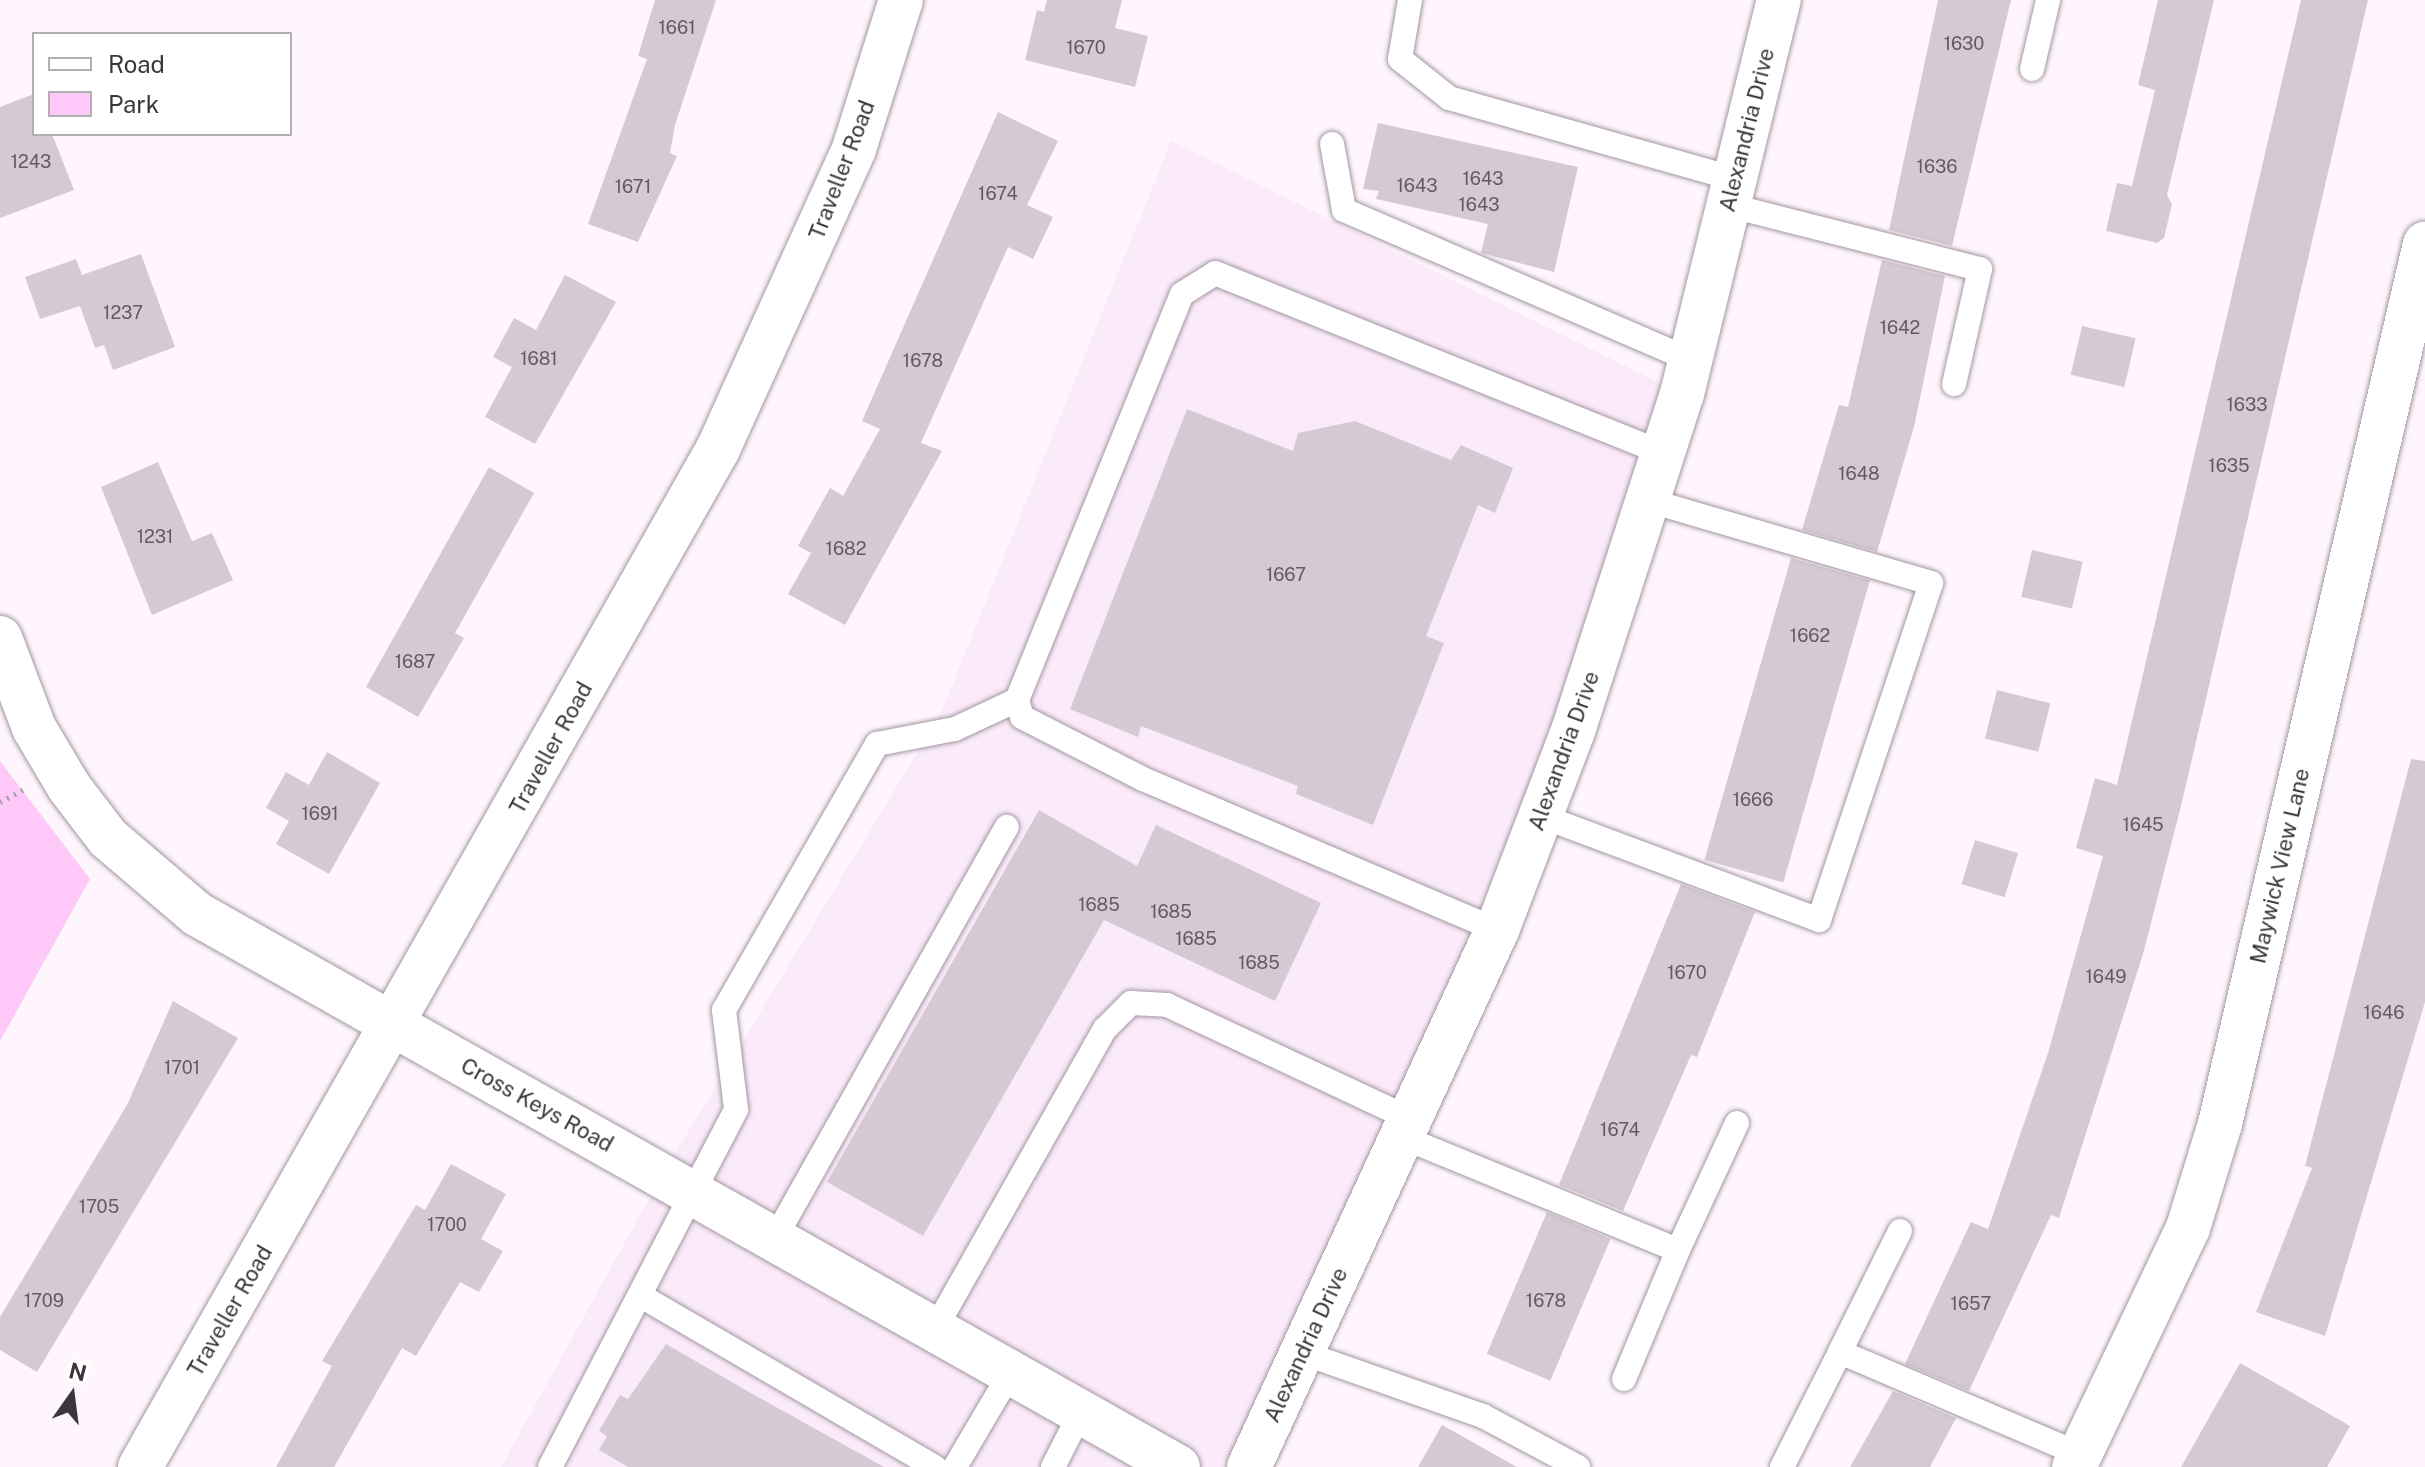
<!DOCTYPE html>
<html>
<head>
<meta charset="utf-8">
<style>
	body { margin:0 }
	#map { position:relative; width:2425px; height:1467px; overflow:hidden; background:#fef5fd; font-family:"Public Sans",sans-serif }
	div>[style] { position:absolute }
	.built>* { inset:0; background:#fbeafa }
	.green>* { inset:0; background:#fec8f9 }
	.building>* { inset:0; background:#d5c9d4; transform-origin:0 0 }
	.path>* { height:5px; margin-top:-2.5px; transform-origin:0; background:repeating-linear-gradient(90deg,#a8a1a7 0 2px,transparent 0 8px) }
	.roads { filter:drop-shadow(0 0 2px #a297a1) drop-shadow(0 0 2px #a297a1) }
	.lane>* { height:24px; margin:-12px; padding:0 12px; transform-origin:12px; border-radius:12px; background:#fff }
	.street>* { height:44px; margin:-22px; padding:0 22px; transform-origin:22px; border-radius:22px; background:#fff }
	.secondary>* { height:44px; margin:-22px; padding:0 22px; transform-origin:22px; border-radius:22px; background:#fff }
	span { translate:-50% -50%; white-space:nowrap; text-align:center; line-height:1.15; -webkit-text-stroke:7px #fff; paint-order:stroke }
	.number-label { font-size:18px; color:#625b61 }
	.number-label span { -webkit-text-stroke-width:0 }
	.street-label { font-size:22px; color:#3b363b }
	.legend { position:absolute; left:32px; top:32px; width:260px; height:104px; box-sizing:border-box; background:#fff; border:2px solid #b1afb1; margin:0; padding:10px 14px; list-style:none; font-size:24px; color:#3b363b }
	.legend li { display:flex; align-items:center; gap:16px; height:40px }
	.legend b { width:40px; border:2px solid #b1afb1 }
	.north { position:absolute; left:32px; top:1355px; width:80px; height:80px; -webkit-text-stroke:6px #fff; paint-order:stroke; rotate:14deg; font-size:22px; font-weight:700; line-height:32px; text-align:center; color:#3b363b }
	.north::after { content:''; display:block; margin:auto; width:28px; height:36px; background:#3b363b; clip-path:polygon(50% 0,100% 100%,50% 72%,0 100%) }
</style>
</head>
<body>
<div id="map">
	<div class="built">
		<i style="clip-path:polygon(1171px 141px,1682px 394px,1618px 599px,1249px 1467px,501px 1467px,662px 1175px,941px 713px)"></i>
	</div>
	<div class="green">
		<i style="clip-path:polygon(0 761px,90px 879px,0 1041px)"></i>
	</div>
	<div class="building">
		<i style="clip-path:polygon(655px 0,716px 0,675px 125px,670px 153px,677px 156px,638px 242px,588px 224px,647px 59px,638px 56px)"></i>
		<i style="clip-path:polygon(1047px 0,1122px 0,1115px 28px,1148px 36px,1135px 87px,1025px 60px,1037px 10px,1044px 12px)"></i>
		<i style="clip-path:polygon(1938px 0,2011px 0,1952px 246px,1889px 230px)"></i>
		<i style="clip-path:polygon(2158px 0,2214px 0,2167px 195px,2172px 204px,2164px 238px,2157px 243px,2106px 231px,2117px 183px,2132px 186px,2155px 90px,2138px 85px)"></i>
		<i style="clip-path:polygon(2301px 0,2368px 0,2182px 802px,2143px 954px,2059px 1218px,2051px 1215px,1969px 1391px,1905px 1364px,1971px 1222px,1988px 1229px,2048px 1053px,2103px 856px,2076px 848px,2095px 778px,2117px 785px)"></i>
		<i style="clip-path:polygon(34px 94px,34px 134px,52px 134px,74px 190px,0 218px,0 107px)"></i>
		<i style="clip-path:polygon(998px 112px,1058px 141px,1027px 205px,1053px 217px,1033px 259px,1008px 247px,921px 443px,942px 451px,845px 625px,788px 594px,811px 553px,798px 546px,830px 488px,843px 496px,880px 429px,862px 421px)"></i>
		<i style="clip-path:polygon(1378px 123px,1578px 167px,1554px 272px,1481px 253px,1488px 224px,1376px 199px,1379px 191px,1363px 189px)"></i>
		<i style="clip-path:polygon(141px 254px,175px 347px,113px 370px,104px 345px,95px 348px,80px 306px,40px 319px,25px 277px,76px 259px,82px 275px)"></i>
		<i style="clip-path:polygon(1882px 260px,1945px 276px,1914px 427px,1877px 552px,1802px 530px,1839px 405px,1848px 407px)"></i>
		<i style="clip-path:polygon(565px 275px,616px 302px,535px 444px,485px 417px,512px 367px,493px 357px,514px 318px,536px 330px)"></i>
		<i style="left:2082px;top:326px;width:55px;height:50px;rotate:13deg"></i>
		<i style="clip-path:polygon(1187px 409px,1293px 451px,1298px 433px,1355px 421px,1451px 460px,1461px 445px,1513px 468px,1495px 513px,1478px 505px,1426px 636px,1444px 643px,1373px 825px,1296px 794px,1298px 786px,1141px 726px,1138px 737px,1070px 709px)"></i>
		<i style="clip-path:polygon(158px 462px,192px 541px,212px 533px,233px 580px,152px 615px,101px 487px)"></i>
		<i style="clip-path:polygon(489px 467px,534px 493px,455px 633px,464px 638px,418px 717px,366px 687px)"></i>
		<i style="left:2032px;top:550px;width:52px;height:48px;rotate:13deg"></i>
		<i style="left:1791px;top:558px;width:82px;height:314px;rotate:16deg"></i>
		<i style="left:1997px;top:690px;width:55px;height:50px;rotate:14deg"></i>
		<i style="clip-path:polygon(327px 752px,380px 783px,329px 874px,276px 844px,289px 821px,266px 808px,286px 772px,309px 785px)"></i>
		<i style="clip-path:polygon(2411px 759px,2425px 761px,2425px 1002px,2325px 1336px,2256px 1312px,2312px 1168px,2305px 1166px)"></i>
		<i style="clip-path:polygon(1039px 810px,1137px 866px,1156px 825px,1321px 903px,1275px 1001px,1104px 920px,923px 1236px,827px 1182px)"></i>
		<i style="left:1975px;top:840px;width:45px;height:46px;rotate:17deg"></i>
		<i style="clip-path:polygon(1681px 884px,1755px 912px,1697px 1057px,1691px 1055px,1623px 1211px,1559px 1185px)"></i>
		<i style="clip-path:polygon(173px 1001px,238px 1038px,37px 1372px,0 1350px,0 1317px,127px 1105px)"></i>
		<i style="clip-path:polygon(451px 1164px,506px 1194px,481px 1239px,503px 1251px,479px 1292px,460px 1282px,416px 1356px,402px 1348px,334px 1467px,276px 1467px,332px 1366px,322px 1361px,416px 1205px,425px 1210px)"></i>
		<i style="left:1547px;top:1212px;width:69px;height:154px;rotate:23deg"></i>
		<i style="clip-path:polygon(666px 1344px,749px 1392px,884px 1467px,628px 1467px,599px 1450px,607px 1436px,599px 1431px,620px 1395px,628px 1399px)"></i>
		<i style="clip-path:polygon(2240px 1363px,2350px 1426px,2327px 1467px,2181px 1467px)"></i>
		<i style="clip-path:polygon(1893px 1391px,1956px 1418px,1930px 1467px,1850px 1467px)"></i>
		<i style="clip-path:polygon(1442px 1425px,1517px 1467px,1418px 1467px)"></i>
	</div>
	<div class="path">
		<i style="left:0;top:802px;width:26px;rotate:-28deg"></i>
	</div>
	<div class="roads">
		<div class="lane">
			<i style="left:1410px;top:0;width:60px;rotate:99.6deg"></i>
			<i style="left:1400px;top:59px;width:63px;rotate:38.5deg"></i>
			<i style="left:1449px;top:98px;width:297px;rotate:15.8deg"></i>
			<i style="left:2032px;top:69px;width:71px;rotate:-76.9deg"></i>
			<i style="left:1332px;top:144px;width:67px;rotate:79.7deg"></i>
			<i style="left:1344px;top:210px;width:377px;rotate:23.4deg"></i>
			<i style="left:1728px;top:205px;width:260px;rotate:14.3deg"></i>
			<i style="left:1980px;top:269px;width:118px;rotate:102.7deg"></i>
			<i style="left:1541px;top:816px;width:297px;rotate:20.5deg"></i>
			<i style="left:1819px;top:920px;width:355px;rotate:-71.6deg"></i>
			<i style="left:1931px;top:583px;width:292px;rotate:-163.7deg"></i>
			<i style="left:1497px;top:930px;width:385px;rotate:-156.9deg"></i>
			<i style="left:1143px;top:779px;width:136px;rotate:-152.9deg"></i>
			<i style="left:1022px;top:717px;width:18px;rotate:-106deg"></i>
			<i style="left:1017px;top:700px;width:438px;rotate:-67.9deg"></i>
			<i style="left:1182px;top:294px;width:39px;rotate:-32deg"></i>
			<i style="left:1215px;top:273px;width:485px;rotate:21.9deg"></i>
			<i style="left:1402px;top:1137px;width:298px;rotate:22.3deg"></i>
			<i style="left:1678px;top:1250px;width:140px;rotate:-65.1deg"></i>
			<i style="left:1900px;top:1231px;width:135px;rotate:116.4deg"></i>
			<i style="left:1840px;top:1352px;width:262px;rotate:23.1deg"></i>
			<i style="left:775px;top:1238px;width:472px;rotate:-60.6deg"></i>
			<i style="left:641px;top:1296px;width:340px;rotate:30.2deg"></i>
			<i style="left:935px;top:1329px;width:345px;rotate:-60.5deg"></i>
			<i style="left:1105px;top:1029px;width:37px;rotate:-45deg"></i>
			<i style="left:1131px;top:1003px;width:36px;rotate:3deg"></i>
			<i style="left:1167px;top:1005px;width:268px;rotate:25.1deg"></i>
			<i style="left:1303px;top:1353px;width:191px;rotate:19.3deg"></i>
			<i style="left:1483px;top:1416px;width:108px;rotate:28.2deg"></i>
			<i style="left:1624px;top:1379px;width:140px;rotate:-67.3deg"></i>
			<i style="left:550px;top:1467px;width:403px;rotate:-62.5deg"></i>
			<i style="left:736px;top:1109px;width:100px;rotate:-96.9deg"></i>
			<i style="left:724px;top:1010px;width:307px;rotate:-60.1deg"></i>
			<i style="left:877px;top:744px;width:79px;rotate:-10.9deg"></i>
			<i style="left:955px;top:729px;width:68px;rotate:-25.1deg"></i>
			<i style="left:955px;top:1467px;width:110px;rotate:-59.5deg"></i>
			<i style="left:1053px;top:1467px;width:62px;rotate:-63deg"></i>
			<i style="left:1782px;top:1467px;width:129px;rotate:-63.2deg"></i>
		</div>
		<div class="street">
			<i style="left:0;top:638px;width:96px;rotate:69.3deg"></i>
			<i style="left:34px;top:728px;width:69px;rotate:59.3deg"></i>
			<i style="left:69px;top:787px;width:64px;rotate:52.6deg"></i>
			<i style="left:108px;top:838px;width:117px;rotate:40.5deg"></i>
			<i style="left:197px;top:914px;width:1126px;rotate:29.41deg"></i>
			<i style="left:140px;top:1467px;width:1171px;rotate:-60.41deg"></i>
			<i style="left:718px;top:449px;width:329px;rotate:-65.6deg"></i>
			<i style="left:854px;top:149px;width:156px;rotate:-72.5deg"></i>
			<i style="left:2074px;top:1467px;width:265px;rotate:-64.5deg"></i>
			<i style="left:2188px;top:1228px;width:109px;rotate:-72.9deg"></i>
			<i style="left:2220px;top:1124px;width:904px;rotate:-76.89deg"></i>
		</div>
		<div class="secondary">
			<i style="left:1249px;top:1467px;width:592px;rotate:-65.21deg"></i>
			<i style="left:1497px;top:930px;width:213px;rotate:-69.1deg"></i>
			<i style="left:1573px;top:731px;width:354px;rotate:-72.1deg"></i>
			<i style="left:1682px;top:394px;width:406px;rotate:-76.2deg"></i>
		</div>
	</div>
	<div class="number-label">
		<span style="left:677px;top:28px">1661</span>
		<span style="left:1964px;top:44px">1630</span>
		<span style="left:1086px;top:48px">1670</span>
		<span style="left:31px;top:162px">1243</span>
		<span style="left:1937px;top:167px">1636</span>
		<span style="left:1483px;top:179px">1643</span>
		<span style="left:1417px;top:186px">1643</span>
		<span style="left:633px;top:187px">1671</span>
		<span style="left:998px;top:194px">1674</span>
		<span style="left:1479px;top:205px">1643</span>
		<span style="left:123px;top:313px">1237</span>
		<span style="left:1900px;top:328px">1642</span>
		<span style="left:539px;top:359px">1681</span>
		<span style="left:923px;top:361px">1678</span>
		<span style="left:2247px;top:405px">1633</span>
		<span style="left:2229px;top:466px">1635</span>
		<span style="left:1859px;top:474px">1648</span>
		<span style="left:155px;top:537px">1231</span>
		<span style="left:846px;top:549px">1682</span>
		<span style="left:1286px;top:575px">1667</span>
		<span style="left:1810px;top:636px">1662</span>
		<span style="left:415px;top:662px">1687</span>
		<span style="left:1753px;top:800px">1666</span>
		<span style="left:320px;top:814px">1691</span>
		<span style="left:2143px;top:825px">1645</span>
		<span style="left:1099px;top:905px">1685</span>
		<span style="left:1171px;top:912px">1685</span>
		<span style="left:1196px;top:939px">1685</span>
		<span style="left:1259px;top:963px">1685</span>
		<span style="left:1687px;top:973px">1670</span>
		<span style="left:2106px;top:977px">1649</span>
		<span style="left:2384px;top:1013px">1646</span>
		<span style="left:182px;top:1068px">1701</span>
		<span style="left:1620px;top:1130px">1674</span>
		<span style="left:99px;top:1207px">1705</span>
		<span style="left:447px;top:1225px">1700</span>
		<span style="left:44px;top:1301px">1709</span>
		<span style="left:1546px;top:1301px">1678</span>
		<span style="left:1971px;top:1304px">1657</span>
	</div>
	<div class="street-label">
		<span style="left:1747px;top:130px;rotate:-76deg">Alexandria Drive</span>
		<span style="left:842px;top:170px;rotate:-69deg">Traveller Road</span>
		<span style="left:551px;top:748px;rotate:-61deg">Traveller Road</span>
		<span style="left:1564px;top:751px;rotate:-70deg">Alexandria Drive</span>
		<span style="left:2280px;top:866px;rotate:-77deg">Maywick View Lane</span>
		<span style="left:537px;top:1105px;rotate:29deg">Cross Keys Road</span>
		<span style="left:230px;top:1311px;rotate:-60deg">Traveller Road</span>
		<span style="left:1306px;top:1345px;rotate:-65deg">Alexandria Drive</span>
	</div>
	<ul class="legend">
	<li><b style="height:10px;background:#fff"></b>Road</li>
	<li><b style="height:22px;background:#fec8f9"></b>Park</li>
	</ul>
	<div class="north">N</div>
</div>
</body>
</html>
